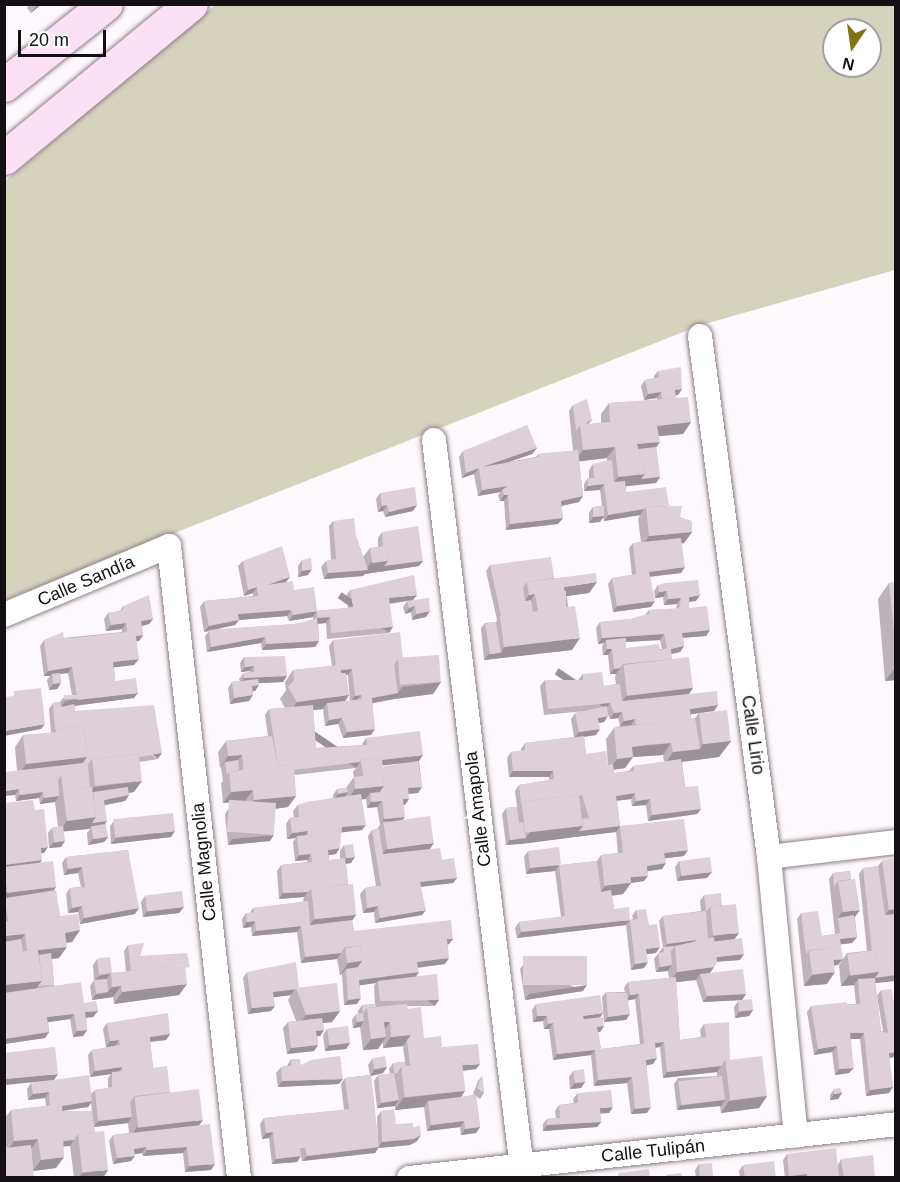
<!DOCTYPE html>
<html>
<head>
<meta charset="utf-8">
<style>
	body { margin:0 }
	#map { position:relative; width:900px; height:1182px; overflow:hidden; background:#fef9fd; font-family:Arial,sans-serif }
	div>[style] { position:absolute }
	.green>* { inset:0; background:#d6d3bd }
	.roads { filter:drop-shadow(0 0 2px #8b7f88) drop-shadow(0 0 2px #8b7f88) }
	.street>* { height:24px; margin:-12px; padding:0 12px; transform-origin:12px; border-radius:12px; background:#fff }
	.secondary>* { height:33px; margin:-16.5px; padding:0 16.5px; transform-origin:16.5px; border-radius:16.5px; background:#fce1f5 }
	.wall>* { inset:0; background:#beb3bb }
	.shaded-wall>* { inset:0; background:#9b9298; transform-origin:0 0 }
	.building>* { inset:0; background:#ddd0d9; transform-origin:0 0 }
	span { translate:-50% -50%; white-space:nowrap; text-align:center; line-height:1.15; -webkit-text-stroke:6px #fff; paint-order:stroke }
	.street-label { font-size:18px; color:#140f13 }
	.frame { position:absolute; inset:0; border:6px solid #140f13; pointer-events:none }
	.north { position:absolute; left:822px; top:18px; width:60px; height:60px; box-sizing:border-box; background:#fff; border:2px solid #a19fa1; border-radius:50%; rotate:193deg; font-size:16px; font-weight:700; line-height:24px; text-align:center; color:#140f13 }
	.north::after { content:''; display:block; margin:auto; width:21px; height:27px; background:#817314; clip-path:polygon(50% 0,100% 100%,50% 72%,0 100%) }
	.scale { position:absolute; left:18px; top:30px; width:88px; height:27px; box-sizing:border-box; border:3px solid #140f13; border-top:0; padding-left:8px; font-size:18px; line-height:21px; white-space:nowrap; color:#140f13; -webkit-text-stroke:4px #fff; paint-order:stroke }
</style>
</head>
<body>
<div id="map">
	<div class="green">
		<i style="clip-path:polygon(evenodd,215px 5px,895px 5px,895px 270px,701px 325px,5px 600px,5px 181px,215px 5px,834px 30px,870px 30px,870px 66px,834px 66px,834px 30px)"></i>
	</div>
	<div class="roads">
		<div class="street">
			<i style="left:700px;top:336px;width:526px;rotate:82.46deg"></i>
			<i style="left:769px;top:857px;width:280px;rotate:84.5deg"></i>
			<i style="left:434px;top:440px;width:743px;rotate:83.12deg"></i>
			<i style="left:4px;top:615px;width:179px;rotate:-22.7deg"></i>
			<i style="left:169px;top:546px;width:636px;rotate:83.68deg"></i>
			<i style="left:769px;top:857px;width:128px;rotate:-6.7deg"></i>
			<i style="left:409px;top:1178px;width:490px;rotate:-6.3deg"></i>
		</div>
		<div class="secondary">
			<i style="left:4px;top:85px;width:130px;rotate:-38.5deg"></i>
			<i style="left:4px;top:158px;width:242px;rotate:-39.5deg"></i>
		</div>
	</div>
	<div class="wall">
		<i style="clip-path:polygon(30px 4px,42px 4px,31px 13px,27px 8px)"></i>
		<i style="clip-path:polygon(658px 371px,682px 389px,678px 395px,676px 395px,676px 398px,691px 422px,683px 434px,659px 436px,656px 447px,660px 477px,656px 483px,626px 486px,626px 492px,668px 507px,680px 517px,692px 532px,684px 543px,681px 544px,681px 573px,650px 577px,651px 607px,613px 612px,608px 584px,612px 578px,632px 575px,629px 548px,633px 543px,641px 542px,638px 519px,640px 515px,604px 521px,603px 517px,600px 522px,589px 523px,589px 513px,593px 507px,602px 506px,600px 490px,584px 491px,584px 484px,588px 478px,589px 478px,589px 470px,593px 464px,607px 461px,607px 458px,579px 461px,583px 496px,579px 502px,561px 506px,563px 518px,558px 524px,506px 530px,504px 501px,500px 501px,498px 495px,501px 492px,478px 496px,474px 474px,462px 478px,459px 457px,463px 451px,537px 448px,532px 454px,508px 462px,536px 457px,538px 454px,573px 451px,569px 411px,573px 405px,592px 420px,589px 424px,601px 423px,601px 414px,609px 403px,657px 400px,657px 398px,644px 400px,641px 386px,645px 380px,654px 378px,654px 376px)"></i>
		<i style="clip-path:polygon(380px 493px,413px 511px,385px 517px,383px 511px,378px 512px,376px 499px)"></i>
		<i style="clip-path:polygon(333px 521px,356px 536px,363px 557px,370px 548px,378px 547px,378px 538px,382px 532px,419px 566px,365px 574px,363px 576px,324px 579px,321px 567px,326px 561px,331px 560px,329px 526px)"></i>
		<i style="clip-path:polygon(302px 560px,308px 575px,298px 577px,298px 566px)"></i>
		<i style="clip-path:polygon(243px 561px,290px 577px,286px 582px,294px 590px,313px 617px,289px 621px,287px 616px,239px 620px,235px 625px,210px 630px,295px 624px,313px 620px,313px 617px,317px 611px,348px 608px,346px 596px,350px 590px,413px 600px,426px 617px,412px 620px,411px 612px,405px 614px,403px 607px,407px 601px,390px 604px,389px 633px,327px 639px,326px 623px,318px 624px,319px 641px,315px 647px,262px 650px,261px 643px,207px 652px,205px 636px,209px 631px,204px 632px,200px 607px,204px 601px,253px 596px,253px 593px,244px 596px,238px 566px)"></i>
		<i style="clip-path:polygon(490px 565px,554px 578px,589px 593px,567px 596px,572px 650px,484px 660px,481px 628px,485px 623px,496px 622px,497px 620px,486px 571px)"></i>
		<i style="clip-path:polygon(896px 582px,896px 680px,885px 681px,878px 599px,889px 583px)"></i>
		<i style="clip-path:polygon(evenodd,658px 585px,696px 601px,689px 602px,689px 608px,710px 630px,706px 636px,683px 638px,684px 646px,680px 652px,671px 654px,672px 659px,693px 688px,689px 694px,718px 705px,714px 711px,691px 714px,691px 719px,695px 718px,699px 713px,731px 741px,719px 757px,682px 762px,685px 787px,701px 809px,697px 814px,648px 821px,646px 805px,632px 806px,631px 799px,617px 801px,620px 826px,684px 856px,665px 858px,662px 869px,648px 871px,644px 881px,631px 883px,623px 894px,612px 896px,614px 909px,626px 925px,517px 938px,515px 928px,519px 922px,561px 917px,555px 871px,526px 874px,524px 857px,528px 851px,561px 865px,597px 861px,601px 855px,618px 853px,616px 832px,506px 845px,502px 814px,506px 808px,517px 807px,515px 791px,519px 785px,549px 780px,549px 777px,509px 777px,507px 758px,511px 752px,521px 751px,521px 749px,525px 743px,574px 737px,571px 719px,575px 713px,585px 711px,544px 715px,540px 686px,545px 680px,578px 680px,583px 674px,604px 686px,616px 684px,615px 676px,616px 674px,610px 674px,608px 655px,603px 655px,602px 646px,604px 643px,598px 644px,596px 628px,600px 622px,631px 619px,645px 615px,649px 610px,676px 609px,677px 604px,664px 605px,663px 597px,655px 598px,654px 591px,658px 585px,660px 640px,662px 649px,626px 648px,626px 642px,660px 640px,658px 585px,607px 712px,610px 719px,618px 718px,620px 726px,614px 728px,606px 739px,608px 765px,586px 754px,584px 737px,596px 735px,599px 723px,604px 722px,607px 712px,658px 585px,663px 755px,664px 762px,633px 766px,629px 771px,614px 773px,614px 770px,625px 768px,633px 757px,663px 755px)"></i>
		<i style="clip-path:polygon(123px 606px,153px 619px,149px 624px,142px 626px,143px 635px,139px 641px,137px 641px,134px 665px,114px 667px,115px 681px,134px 698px,74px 706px,75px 711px,158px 759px,140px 762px,134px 792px,129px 793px,129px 795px,125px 801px,105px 805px,105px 825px,108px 837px,104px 842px,88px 845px,87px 833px,90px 829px,64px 831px,61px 847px,49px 848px,48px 833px,52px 828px,58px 827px,55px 802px,40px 804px,39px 798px,16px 801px,15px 795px,17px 771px,15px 747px,23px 735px,51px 733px,49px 709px,53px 703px,60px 702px,64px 697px,72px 696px,68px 673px,60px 674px,61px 683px,57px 689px,49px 690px,47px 680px,50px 676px,44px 676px,40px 646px,44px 640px,122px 632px,122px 629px,106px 631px,104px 619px,108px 613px,120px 611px)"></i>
		<i style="clip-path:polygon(evenodd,333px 640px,403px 659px,441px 682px,433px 694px,394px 699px,373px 703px,371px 735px,343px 738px,338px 724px,325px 726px,323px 709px,313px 710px,316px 748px,363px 745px,362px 744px,366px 738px,419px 761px,422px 787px,418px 793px,408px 794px,405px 805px,403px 805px,403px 819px,457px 878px,453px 883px,421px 887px,422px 915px,375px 923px,374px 912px,363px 913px,360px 894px,365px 888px,376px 886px,368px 836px,372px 830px,377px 829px,380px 825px,377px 807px,367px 808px,366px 799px,362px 799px,362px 830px,341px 832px,336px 854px,329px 855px,329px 860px,340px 859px,340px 851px,344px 845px,351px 863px,346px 864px,348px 884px,356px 915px,352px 920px,354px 931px,453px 939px,449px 944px,448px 945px,445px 964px,418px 968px,416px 976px,435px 1006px,407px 1006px,407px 1009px,424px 1038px,442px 1047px,476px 1069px,463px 1071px,461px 1097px,475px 1095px,473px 1094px,478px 1081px,482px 1076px,484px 1093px,480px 1099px,476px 1096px,480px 1127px,476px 1133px,461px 1135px,460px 1127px,427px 1131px,424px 1107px,395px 1110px,395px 1106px,377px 1108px,374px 1081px,378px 1075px,390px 1074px,389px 1069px,393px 1063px,405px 1062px,403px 1046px,383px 1048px,383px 1042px,378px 1049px,363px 1050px,360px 1027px,353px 1028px,352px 1020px,356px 1014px,358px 1014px,358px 1011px,362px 1005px,375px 1004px,374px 986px,376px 983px,360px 985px,357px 1004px,344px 1005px,342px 974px,340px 975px,337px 959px,301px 963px,297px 932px,252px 936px,251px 927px,243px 928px,242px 919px,246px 913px,250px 913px,253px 908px,303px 902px,304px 897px,279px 899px,277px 871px,281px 865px,307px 862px,307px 860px,295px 861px,293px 842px,296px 838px,287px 839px,286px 824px,290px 818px,294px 817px,293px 811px,298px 805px,333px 798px,333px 795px,337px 789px,346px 788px,354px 777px,353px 772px,356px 768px,294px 775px,296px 796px,288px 807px,275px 809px,270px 841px,228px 845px,225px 814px,229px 808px,246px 806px,245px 801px,223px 803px,221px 783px,223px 781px,221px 767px,220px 768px,218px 752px,226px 741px,268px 736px,265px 715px,269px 709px,285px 708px,280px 699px,286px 690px,285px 682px,293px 670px,332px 666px,329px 646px,333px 640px,346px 675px,348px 675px,350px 701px,345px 701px,349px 695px,346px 675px,333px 640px,404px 763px,382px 767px,382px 765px,404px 763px)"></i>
		<i style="clip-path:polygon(244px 657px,287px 676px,283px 682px,259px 683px,255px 691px,253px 691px,253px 695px,249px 701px,230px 704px,228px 688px,232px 682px,240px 681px,239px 679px,244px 673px,250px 672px,249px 671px,241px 672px,240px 663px)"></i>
		<i style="clip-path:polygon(4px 803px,35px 810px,44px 853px,41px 853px,40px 863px,53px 890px,60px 916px,80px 930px,72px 942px,66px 943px,59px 958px,52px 959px,54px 985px,54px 986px,98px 1011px,93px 1017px,86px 1018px,87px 1030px,83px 1036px,73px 1037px,70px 1019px,48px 1022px,49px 1032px,45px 1038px,4px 1044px)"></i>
		<i style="clip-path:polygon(114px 821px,171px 837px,111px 844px,110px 826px)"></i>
		<i style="clip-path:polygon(128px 850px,135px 914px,80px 924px,78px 912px,68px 913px,66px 894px,70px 888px,81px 887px,78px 873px,64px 875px,62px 863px,66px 857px)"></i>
		<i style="clip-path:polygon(896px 858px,896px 978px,894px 981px,875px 983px,881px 1031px,883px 1031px,877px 996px,881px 990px,893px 1000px,896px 1000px,896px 1067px,894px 1057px,889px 1058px,893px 1087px,889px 1093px,866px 1096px,860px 1039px,851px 1039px,849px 1073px,835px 1075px,832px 1052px,814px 1055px,807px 1012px,811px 1006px,856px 1004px,854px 985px,841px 986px,839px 965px,847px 953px,867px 951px,859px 874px,863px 868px,878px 866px,882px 861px)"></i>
		<i style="clip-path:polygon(679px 861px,707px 878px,677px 881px,675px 867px)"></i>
		<i style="clip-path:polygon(850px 871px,857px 937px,852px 943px,841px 944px,838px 965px,834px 965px,827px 984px,804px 986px,797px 919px,801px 913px,822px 936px,835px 934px,829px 879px,833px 873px)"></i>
		<i style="clip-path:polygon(704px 895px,722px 905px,735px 939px,740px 960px,717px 962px,710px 973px,746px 994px,742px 1000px,703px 1002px,696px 980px,676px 982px,680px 1040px,701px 1037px,700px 1030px,704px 1024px,730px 1060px,767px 1096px,759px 1108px,721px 1113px,720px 1106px,677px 1110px,674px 1084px,678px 1078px,717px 1076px,717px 1072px,663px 1078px,660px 1047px,656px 1048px,653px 1064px,647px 1065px,647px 1113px,631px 1114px,627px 1083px,594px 1086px,591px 1055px,553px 1060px,549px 1029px,544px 1029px,543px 1021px,533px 1022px,532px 1010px,536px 1004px,600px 1017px,604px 1026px,600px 1032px,598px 1032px,601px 1049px,640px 1044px,635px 999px,628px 1000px,626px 1020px,604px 1022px,602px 997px,606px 992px,625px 992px,624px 988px,628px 982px,669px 978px,668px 971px,656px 972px,654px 959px,663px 947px,659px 921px,663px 916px,701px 911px,700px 901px)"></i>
		<i style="clip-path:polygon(145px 896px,184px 907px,179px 913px,143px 917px,141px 902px)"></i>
		<i style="clip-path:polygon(636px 910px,649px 925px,656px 953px,646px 954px,644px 968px,631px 970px,626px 925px,630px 920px,633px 919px,632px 916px)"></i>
		<i style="clip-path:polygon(128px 945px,140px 956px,186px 972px,179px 995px,114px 1004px,113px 997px,92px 1000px,90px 986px,94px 980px,93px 965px,97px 959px,112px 973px,126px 972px,124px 951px)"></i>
		<i style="clip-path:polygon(524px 964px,583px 991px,525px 1000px,520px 969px)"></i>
		<i style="clip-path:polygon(247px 972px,299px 988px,340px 1011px,332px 1022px,323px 1023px,324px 1030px,320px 1036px,317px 1036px,318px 1045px,314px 1051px,287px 1054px,283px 1028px,288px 1022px,296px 1021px,288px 1000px,291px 995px,274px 997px,271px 1011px,248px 1014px,243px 978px)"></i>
		<i style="clip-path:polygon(738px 1001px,753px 1010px,749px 1016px,735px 1018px,734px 1007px)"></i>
		<i style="clip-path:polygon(evenodd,107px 1023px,170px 1034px,166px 1040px,150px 1042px,153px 1068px,170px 1092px,199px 1125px,211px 1170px,185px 1172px,183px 1153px,143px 1156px,142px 1153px,135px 1154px,131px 1161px,113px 1164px,109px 1141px,113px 1135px,129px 1133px,128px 1123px,94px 1127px,103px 1178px,74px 1178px,70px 1146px,64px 1146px,56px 1168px,33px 1171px,6px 1147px,4px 1119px,11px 1110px,46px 1106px,45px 1098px,28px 1100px,27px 1089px,31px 1083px,52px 1080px,4px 1085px,4px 1053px,54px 1080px,91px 1094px,95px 1090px,108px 1088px,108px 1078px,111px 1074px,90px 1077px,88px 1055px,92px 1050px,115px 1046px,106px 1047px,103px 1029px,107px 1023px,91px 1103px,92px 1111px,64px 1111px,88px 1107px,91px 1103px)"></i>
		<i style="clip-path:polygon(327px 1029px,350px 1043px,346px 1049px,325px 1051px,323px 1035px)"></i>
		<i style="clip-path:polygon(291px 1059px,301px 1065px,339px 1084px,278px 1087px,276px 1073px,281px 1067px,287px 1066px)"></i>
		<i style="clip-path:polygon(372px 1059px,387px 1067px,383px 1073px,371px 1076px,378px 1142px,377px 1117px,381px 1111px,396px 1124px,413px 1127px,417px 1141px,410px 1145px,378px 1148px,375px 1153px,302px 1161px,301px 1155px,297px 1162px,272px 1164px,269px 1138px,262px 1139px,260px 1124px,264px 1118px,344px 1110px,341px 1084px,345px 1078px,370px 1075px,368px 1065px)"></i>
		<i style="clip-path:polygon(573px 1071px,585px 1082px,581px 1088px,570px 1089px,569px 1077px)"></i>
		<i style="clip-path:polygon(834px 1089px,842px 1093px,838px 1099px,830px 1100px,830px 1095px)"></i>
		<i style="clip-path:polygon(578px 1093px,609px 1113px,600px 1113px,601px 1122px,597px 1127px,543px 1131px,543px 1124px,547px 1119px,556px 1118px,555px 1111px,559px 1105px,574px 1103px,573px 1099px)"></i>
		<i style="clip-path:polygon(787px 1154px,838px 1165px,841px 1159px,875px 1178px,785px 1178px,783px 1160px)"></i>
		<i style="clip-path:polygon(699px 1164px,713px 1178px,696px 1178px,695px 1170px)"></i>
		<i style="clip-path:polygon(743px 1165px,776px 1178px,740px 1178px,739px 1171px)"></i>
	</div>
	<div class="shaded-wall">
		<i style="clip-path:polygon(39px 4px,42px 4px,31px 13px,35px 8px)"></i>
		<i style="clip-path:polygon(682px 389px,678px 395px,671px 396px,675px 390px)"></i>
		<i style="clip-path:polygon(661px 392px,657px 398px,644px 400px,648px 394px)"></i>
		<i style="clip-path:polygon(691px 422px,683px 434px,649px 437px,657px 426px)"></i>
		<i style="clip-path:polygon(660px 442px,652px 453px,633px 455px,637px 444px)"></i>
		<i style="clip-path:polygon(615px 447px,607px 458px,575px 462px,583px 450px)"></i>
		<i style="clip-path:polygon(537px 448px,532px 454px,479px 472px,482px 467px)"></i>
		<i style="clip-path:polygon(479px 468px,474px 474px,462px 478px,466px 473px)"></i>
		<i style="clip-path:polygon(645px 474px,660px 477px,656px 483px,610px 488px,618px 477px)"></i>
		<i style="clip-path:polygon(604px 484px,600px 490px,584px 491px,588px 486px)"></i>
		<i style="clip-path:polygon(508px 486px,502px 490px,501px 492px,478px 496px,482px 490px)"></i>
		<i style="clip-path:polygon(504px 495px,508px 495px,504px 501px,500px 501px)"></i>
		<i style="clip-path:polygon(583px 496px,579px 502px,556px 507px,561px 501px)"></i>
		<i style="clip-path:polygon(387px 505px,383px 511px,378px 512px,382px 506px)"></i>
		<i style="clip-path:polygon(417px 505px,413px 511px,385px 517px,389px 512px)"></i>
		<i style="clip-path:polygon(644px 509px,640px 515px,604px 521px,608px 515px)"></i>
		<i style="clip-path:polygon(604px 516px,600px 522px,589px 523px,593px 517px)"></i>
		<i style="clip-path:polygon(563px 518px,558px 524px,506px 530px,510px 524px)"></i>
		<i style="clip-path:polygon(692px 532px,684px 543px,641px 547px,649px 536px)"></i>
		<i style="clip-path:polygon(388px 561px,423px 561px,419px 566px,365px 574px,363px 576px,324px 579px,328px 573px,366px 570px,371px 562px)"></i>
		<i style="clip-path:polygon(685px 567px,681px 573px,645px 577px,649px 572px)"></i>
		<i style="clip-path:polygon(312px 569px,308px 575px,298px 577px,302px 571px)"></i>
		<i style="clip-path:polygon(290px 577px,285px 583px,267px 585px)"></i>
		<i style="clip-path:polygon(597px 582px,589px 593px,560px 597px,564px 587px)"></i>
		<i style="clip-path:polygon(257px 587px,253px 593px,244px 596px,248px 590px)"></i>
		<i style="clip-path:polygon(667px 591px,663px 597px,655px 598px,659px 592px)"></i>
		<i style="clip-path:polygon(535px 594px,527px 606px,521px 607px,529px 595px)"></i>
		<i style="clip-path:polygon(417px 595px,413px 600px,385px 604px,389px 598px)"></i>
		<i style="clip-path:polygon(700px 595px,696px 601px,685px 602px,689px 597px)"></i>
		<i style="clip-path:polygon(681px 598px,677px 604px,664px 605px,668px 599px)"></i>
		<i style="clip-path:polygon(655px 601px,651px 607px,613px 612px,617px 606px)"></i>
		<i style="clip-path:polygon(415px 606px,411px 612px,405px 614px,409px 608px)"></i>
		<i style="clip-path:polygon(291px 610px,287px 616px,239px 620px,235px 625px,204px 632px,209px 626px,238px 614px)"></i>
		<i style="clip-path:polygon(317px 611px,313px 617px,289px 621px,293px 615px)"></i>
		<i style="clip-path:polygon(430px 611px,426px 617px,412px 620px,416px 614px)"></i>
		<i style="clip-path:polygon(330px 617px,326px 623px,313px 624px,317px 618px)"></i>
		<i style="clip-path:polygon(153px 619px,149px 624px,137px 627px,141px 621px)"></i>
		<i style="clip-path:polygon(126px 623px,122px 629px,106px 631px,111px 625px)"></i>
		<i style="left:393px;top:627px;width:7px;height:62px;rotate:124deg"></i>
		<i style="clip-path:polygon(710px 630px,706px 636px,678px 638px,682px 633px)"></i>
		<i style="clip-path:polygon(664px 634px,660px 640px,606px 643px,606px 640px,604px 643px,598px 644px,602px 638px)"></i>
		<i style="clip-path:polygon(143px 635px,139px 641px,132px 642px,136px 636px)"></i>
		<i style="clip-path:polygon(265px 637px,261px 643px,207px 652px,211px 647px)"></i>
		<i style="clip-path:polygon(580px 638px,572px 650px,484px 660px,489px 654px,501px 653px,504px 647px)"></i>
		<i style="clip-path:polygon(319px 641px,315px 647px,262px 650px,266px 644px)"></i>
		<i style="clip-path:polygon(684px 646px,680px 652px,666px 655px,671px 649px)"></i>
		<i style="clip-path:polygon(607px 649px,612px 649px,608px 655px,603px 655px)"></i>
		<i style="clip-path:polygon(139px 659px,134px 665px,109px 668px,113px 662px)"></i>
		<i style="clip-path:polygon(254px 666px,249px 671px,241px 672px,245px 667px)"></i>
		<i style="clip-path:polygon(72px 667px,68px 673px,52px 675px,52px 674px,50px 676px,44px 676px,48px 671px)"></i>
		<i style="clip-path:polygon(896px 667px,896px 680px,885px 681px)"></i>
		<i style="clip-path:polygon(620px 668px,616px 674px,610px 674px,614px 669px)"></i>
		<i style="clip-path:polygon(352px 669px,348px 675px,333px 677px,337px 671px)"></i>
		<i style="clip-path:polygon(287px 676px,283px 682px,240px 684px,244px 678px)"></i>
		<i style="clip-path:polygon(441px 682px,433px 694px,394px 699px,368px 704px,372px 698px,398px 693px,402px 687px)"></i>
		<i style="clip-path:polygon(61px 683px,57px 689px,49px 690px,53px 684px)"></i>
		<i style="clip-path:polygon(259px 685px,255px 691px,248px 692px,252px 686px)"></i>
		<i style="clip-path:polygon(693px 688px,685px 699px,618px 707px,626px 696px)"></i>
		<i style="clip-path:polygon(138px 693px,134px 698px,73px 706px,77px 700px)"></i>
		<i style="clip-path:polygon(253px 695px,249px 701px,230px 704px,234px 698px)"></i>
		<i style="clip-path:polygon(349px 695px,341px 707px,327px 703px,323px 709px,289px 713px,297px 702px)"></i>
		<i style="clip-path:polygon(361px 695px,357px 700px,351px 701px,355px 696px)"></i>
		<i style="clip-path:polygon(78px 699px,70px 710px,57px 713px,65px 701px)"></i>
		<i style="left:610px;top:703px;width:7px;height:62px;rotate:124deg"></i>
		<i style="clip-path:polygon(718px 705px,714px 711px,686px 715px,690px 709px)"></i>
		<i style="clip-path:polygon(622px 712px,618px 718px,610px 719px,614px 713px)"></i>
		<i style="clip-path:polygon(608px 716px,604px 722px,594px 724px,598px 718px)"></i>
		<i style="clip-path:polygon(342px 718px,338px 724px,325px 726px,329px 720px)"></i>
		<i style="clip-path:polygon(635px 719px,631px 725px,620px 726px,624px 721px)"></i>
		<i style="clip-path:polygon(45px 724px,41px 729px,4px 736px,4px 731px)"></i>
		<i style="clip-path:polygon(375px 729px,371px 735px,343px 738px,347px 732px)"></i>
		<i style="clip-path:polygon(600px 729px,596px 735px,574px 738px,579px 732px)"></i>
		<i style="clip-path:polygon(731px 741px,719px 757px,665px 764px,673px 752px,700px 749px,703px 744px)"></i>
		<i style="clip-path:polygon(671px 743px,663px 755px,633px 757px,625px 768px,609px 770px,617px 759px,632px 747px)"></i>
		<i style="left:162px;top:753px;width:7px;height:71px;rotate:124deg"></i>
		<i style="clip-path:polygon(242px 755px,234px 766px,225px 762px,221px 767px,220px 768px,228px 756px)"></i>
		<i style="clip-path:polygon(423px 755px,419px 761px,362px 768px,362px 762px)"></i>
		<i style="clip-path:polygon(87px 757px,79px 769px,18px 776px,26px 764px)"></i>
		<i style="left:360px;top:762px;width:7px;height:87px;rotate:124deg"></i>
		<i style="clip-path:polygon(513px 771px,553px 771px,549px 777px,509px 777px)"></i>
		<i style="clip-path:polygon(142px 781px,134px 792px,91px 798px,90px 793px,94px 787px)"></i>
		<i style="clip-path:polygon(384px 786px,376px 798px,370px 793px,366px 799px,347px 801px,355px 789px)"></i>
		<i style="clip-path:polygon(422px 787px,418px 793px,404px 794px,408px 788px)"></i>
		<i style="clip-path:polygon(19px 789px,15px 795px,4px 796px,4px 791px)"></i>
		<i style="clip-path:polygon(253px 790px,245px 801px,223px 803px,231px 792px)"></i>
		<i style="clip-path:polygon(43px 792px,39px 798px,16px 801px,20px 795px)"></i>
		<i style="clip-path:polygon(348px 792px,344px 798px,334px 799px,338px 794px)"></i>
		<i style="clip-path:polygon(635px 793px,631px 799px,612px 801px,616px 796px)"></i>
		<i style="clip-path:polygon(129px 795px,125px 801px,100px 806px,104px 800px)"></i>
		<i style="clip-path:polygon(59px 796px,55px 802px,40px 804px,44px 798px)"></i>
		<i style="clip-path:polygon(296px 796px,288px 807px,246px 812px,254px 800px)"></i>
		<i style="clip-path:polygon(403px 799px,409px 799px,405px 805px,398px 805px)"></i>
		<i style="clip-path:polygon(650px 799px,646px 805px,632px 806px,636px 801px)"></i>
		<i style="clip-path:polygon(382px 801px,377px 807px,367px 808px,371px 802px)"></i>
		<i style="clip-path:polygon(701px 809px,697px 814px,648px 821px,652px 815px)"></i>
		<i style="clip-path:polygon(96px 817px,88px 829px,59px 832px,67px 821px)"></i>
		<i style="clip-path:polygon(405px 817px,400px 823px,383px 821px,380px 825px,384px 819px)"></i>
		<i style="clip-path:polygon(107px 821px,103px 827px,91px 827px,88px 829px,92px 823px)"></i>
		<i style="clip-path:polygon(366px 825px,362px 830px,337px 833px,342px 827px)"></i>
		<i style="clip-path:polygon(583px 826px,575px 837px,522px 844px,530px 832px)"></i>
		<i style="clip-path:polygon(620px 826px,616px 832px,575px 837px,579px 831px)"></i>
		<i style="clip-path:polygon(175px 831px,171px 837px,111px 844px,116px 838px)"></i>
		<i style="clip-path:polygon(308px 831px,304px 837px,297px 836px,296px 838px,287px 839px,292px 833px)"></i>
		<i style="clip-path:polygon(274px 835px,270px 841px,228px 845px,232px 839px)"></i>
		<i style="clip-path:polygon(108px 837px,104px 842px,88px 845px,93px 839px)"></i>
		<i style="clip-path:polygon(526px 838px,522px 844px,506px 845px,510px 840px)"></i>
		<i style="clip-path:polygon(65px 841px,61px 847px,49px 848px,54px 842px)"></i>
		<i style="clip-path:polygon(434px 843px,426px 855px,378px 860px,386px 849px)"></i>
		<i style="clip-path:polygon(48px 847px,44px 853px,37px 854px,41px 848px)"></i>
		<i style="clip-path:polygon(340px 848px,336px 854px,324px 856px,328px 850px)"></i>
		<i style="clip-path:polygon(688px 850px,684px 856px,660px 859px,664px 853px)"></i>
		<i style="clip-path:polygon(311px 854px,307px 860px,295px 861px,299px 855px)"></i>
		<i style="clip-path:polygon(355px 857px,351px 863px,341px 864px,345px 858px)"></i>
		<i style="clip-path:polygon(42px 860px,38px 866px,4px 870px,4px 865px)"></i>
		<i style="clip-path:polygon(666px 863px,662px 869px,643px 872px,647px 866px)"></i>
		<i style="clip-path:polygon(559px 865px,555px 871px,526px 874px,530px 868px)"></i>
		<i style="clip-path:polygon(82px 867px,78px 873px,64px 875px,68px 869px)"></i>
		<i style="clip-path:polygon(712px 872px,707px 878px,677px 881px,681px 875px)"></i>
		<i style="clip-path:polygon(648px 876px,644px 881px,631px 883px,623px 894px,597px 897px,605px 886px,626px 878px)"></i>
		<i style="clip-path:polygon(457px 878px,453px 883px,416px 887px,420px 882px)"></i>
		<i style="clip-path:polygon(56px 887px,52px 893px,4px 899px,4px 893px)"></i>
		<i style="clip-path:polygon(308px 892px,304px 897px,279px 899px,283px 893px)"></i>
		<i style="clip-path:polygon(82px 906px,78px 912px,68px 913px,72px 908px)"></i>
		<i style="clip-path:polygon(378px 906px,374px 912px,363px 913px,367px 908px)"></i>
		<i style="clip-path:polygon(184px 907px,179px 913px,143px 917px,147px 911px)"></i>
		<i style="clip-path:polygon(139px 908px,135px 914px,80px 924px,84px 918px)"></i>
		<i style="clip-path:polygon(896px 909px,895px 919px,881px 921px,889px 910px)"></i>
		<i style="clip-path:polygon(426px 910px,422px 915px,375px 923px,380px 918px)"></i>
		<i style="clip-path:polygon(860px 910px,852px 921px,838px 918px,842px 912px)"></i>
		<i style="clip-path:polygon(356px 915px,348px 926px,306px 931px,314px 919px)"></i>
		<i style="clip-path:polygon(630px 920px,626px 925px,517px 938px,521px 932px)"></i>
		<i style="clip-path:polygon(255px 921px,251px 927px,243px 928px,247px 922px)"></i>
		<i style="clip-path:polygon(301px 926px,297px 932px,252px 936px,256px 931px)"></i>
		<i style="clip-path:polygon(80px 930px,72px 942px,57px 944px,65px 933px)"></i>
		<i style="clip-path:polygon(739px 933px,731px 944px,708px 943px,713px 936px)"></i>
		<i style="clip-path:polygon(25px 934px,17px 945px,4px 947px,4px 936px)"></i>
		<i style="clip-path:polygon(857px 937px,852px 943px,836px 945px,840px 939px)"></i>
		<i style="clip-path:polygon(447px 939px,453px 939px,449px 944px,443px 945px)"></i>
		<i style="clip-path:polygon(696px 940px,693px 944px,675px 946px,663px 950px,667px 944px)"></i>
		<i style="clip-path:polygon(67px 947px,59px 958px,35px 961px,38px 950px)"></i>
		<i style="clip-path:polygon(660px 947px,656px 953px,641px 955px,646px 949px)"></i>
		<i style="clip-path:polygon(341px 953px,337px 959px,301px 963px,305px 957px)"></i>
		<i style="clip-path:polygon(744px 954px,740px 960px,708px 962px,712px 956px)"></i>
		<i style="clip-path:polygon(449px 958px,445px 964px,413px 968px,417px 962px)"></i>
		<i style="clip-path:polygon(843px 959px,838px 965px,825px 967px,829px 961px)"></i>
		<i style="clip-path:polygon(362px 961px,354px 973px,346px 969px,342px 974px,340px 975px,348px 963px)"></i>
		<i style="clip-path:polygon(648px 962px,644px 968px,631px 970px,635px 964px)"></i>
		<i style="clip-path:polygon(672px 965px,668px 971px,656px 972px,660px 967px)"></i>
		<i style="clip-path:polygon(714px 967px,706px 979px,700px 974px,696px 980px,669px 983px,677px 972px)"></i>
		<i style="clip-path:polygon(419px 972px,415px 978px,378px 981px,376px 983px,355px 986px,359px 980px)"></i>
		<i style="clip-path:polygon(835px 972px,827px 984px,804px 986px,812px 975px)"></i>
		<i style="clip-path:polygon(879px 972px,896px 975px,896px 978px,894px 981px,858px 985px,858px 979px,854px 985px,841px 986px,849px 975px)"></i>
		<i style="clip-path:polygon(110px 974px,106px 980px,94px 981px,99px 976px)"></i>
		<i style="clip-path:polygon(42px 981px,34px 992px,4px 996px,4px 985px)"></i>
		<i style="clip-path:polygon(187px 984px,179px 995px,114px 1004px,122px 992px)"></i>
		<i style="clip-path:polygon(587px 985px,583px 991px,525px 1000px,529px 994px)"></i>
		<i style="clip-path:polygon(121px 986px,113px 997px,92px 1000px,96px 994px,108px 992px,112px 987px)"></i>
		<i style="clip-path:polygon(295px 989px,291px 995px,269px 998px,273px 992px)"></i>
		<i style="clip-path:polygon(639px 994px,635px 999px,626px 1001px,630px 995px)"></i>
		<i style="clip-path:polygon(746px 994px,742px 1000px,703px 1002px,707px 996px)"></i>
		<i style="clip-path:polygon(361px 998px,357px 1004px,344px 1005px,348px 1000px)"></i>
		<i style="left:439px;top:1000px;width:7px;height:59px;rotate:124deg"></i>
		<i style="clip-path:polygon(275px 1006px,271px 1011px,248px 1014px,252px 1008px)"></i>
		<i style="clip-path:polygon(753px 1010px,749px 1016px,735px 1018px,739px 1012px)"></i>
		<i style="clip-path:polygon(98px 1011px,93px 1017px,81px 1018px,85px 1012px)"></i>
		<i style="clip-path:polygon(340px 1011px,332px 1022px,298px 1026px,306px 1015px)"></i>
		<i style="clip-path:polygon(603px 1013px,599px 1019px,579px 1022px,583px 1016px)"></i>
		<i style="clip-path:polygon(74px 1014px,70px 1019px,43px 1023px,47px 1017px)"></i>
		<i style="clip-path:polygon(630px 1014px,626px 1020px,604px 1022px,608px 1017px)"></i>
		<i style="clip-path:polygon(537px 1016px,547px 1016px,543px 1021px,533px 1022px)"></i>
		<i style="clip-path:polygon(364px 1021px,360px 1027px,353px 1028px,357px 1022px)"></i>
		<i style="clip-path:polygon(384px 1022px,390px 1022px,382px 1033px)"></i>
		<i style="clip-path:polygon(553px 1023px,549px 1029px,544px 1029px,548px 1024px)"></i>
		<i style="clip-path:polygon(604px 1026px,600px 1032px,593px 1033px,597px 1027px)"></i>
		<i style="clip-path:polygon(87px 1030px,83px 1036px,73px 1037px,77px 1031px)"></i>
		<i style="clip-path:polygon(324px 1030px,320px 1036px,312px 1037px,316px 1031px)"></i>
		<i style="clip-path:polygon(49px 1032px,45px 1038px,4px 1044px,4px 1039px)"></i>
		<i style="clip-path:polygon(850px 1033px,864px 1033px,860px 1039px,846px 1039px)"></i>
		<i style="clip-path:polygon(170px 1034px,166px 1040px,146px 1042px,150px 1037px)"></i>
		<i style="clip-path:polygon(411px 1035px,403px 1046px,383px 1048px,391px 1037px)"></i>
		<i style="clip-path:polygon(386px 1037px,378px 1049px,363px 1050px,371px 1039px)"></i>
		<i style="clip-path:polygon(119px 1040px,115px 1046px,106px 1047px,110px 1041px)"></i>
		<i style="clip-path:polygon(664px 1042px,660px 1047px,651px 1048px,655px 1043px)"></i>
		<i style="clip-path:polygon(350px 1043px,346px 1049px,325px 1051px,329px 1045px)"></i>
		<i style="clip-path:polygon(318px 1045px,314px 1051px,287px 1054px,291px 1048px)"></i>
		<i style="clip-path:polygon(837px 1046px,832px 1052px,814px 1055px,818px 1049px)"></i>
		<i style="clip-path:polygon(595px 1050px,591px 1055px,553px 1060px,557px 1054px)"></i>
		<i style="clip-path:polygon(896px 1052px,894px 1057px,885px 1059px,889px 1053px)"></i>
		<i style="clip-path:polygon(657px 1058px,653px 1064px,642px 1066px,646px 1060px)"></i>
		<i style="clip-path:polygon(480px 1064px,476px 1069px,452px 1072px,456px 1066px)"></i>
		<i style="clip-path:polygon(721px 1066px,717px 1072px,663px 1078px,667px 1072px)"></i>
		<i style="clip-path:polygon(122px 1067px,118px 1073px,112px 1072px,111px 1074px,90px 1077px,95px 1071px)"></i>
		<i style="clip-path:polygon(387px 1067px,383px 1073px,370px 1076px,374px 1070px)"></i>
		<i style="clip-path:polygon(854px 1068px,849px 1073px,835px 1075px,839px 1069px)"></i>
		<i style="clip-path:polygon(58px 1074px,54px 1080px,4px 1085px,4px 1082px,6px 1079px)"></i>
		<i style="clip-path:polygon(632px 1077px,627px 1083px,594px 1086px,598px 1080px)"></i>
		<i style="clip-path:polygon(343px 1079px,339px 1084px,278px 1087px,282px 1081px)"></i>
		<i style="clip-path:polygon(585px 1082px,581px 1088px,570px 1089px,575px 1083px)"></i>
		<i style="clip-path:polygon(893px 1087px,889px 1093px,866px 1096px,870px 1090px)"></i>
		<i style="clip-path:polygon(465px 1091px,457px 1103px,428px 1101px,424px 1107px,395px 1110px,403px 1098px)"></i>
		<i style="clip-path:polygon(49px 1092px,45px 1098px,28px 1100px,33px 1094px)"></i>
		<i style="clip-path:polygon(842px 1093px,838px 1099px,830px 1100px,834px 1094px)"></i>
		<i style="clip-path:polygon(767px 1096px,759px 1108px,721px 1113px,729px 1101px)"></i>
		<i style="clip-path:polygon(399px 1100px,395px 1106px,377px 1108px,381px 1103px)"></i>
		<i style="clip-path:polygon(725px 1100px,721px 1106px,677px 1110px,681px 1104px)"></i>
		<i style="clip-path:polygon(92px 1101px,88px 1107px,46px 1113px,50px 1108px)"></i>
		<i style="clip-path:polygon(613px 1107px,609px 1113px,596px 1114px,600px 1108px)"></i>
		<i style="clip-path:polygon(651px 1107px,647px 1113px,631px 1114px,635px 1109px)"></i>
		<i style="clip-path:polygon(132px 1117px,128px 1123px,94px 1127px,98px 1121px)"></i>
		<i style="clip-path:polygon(203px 1120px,195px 1131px,129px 1139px,137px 1127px)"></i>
		<i style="clip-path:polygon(464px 1121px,460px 1127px,427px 1131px,431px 1125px)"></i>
		<i style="clip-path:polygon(601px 1122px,597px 1127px,543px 1131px,547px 1125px)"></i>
		<i style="clip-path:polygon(480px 1127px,476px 1133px,461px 1135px,465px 1129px)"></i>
		<i style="clip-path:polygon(273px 1132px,269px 1138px,262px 1139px,266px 1133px)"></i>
		<i style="clip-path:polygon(421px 1135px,417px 1141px,410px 1145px,378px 1148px,382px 1142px)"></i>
		<i style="clip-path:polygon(38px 1139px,30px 1150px,6px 1153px,14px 1141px)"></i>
		<i style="clip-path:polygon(74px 1140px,70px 1146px,58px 1147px,62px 1141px)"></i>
		<i style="clip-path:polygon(146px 1147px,142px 1153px,130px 1155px,134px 1149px)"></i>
		<i style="clip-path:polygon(187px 1147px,183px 1153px,143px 1156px,147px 1150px)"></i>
		<i style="clip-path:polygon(379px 1147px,375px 1153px,302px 1161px,307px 1156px)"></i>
		<i style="clip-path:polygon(135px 1156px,131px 1161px,113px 1164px,117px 1158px)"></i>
		<i style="clip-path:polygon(301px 1156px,297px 1162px,272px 1164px,276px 1159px)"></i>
		<i style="clip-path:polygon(64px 1157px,56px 1168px,33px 1171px,41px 1160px)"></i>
		<i style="clip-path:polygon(215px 1164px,211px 1170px,185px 1172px,189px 1166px)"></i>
		<i style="clip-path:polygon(108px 1170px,103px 1178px,79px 1178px,82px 1173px)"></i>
		<i style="clip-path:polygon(807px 1174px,805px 1178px,788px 1178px,789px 1176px)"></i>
	</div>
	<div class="building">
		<i style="clip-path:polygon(681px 367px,682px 389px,675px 390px,676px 398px,662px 399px,661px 392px,648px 394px,645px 380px,659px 377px,658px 371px)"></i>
		<i style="clip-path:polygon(688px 397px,691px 422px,657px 426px,660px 442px,637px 444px,645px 474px,618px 477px,615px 447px,583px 450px,580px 425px,610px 422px,609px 403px)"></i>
		<i style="clip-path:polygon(587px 399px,592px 420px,586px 422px,587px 425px,580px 425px,576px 431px,573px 405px)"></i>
		<i style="clip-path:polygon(527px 425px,537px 448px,482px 467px,539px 457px,538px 454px,578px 450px,583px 496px,561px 501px,563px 518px,510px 524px,508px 495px,504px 495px,502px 490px,508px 486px,482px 490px,479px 468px,466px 473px,463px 451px)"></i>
		<i style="clip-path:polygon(656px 447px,660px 477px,641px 479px,645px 474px,638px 449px)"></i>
		<i style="clip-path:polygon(612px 460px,614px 482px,625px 481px,626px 492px,666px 487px,669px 506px,646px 507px,644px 509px,608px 515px,604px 484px,588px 486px,588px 478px,594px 478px,593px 464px)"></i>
		<i style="clip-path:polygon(415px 487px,417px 505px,389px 512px,387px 505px,382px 506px,380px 493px)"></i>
		<i style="clip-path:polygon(604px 506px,604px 516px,593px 517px,593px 507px)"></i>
		<i style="clip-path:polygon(682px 506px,680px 517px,692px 521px,692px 532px,649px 536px,646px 507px)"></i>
		<i style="clip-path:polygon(354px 518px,356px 536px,368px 570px,328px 573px,326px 561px,336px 559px,333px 521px)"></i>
		<i style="clip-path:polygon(418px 526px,423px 561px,384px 566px,388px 561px,386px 546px,383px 547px,382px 532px)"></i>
		<i style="clip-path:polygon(681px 538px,685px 567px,649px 572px,655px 601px,617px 606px,612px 578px,636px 574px,633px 543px)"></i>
		<i style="clip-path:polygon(282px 546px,290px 577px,267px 585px,293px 581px,294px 590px,314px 587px,317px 611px,293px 615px,291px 610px,238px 614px,239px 620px,209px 626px,204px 601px,258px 596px,257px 587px,248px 590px,243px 561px)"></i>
		<i style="left:386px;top:546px;width:15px;height:16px;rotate:82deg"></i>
		<i style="clip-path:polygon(551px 557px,554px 578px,527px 582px,523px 587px,525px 601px,531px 600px,533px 612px,501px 616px,490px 565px)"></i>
		<i style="clip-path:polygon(311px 558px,312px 569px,302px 571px,302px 560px)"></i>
		<i style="clip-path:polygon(596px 573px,597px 582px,564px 587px,566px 607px,575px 606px,580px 638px,504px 647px,500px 616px,538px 611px,535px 594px,529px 595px,527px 582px)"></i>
		<i style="clip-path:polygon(414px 575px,417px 595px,389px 598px,393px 627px,331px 633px,330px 617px,317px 618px,319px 641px,266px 644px,265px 637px,211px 647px,209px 630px,295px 624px,317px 618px,317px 611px,353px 607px,350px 590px)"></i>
		<i style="clip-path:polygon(698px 580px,700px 595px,689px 597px,689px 608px,707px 606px,710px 630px,682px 633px,684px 646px,671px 649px,672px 659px,623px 664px,620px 668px,614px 669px,612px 649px,607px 649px,606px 640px,626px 638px,626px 648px,659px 644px,660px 650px,667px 648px,664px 634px,602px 638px,600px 622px,631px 619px,649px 614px,649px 610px,679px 608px,681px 598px,668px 599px,667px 591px,659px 592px,658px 585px,665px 583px)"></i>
		<i style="clip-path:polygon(896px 582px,896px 650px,889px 583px)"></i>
		<i style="left:564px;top:591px;width:2px;height:16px"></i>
		<i style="clip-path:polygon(149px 595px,153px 619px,141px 621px,143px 635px,136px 636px,139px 659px,113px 662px,115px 681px,136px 678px,138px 693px,77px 700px,78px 695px,77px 695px,72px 667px,48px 671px,44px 640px,63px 632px,64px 638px,73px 638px,127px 632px,126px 623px,111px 625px,108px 613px,123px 610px,123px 606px)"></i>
		<i style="clip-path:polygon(429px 598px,430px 611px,416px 614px,415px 606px,409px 608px,407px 601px)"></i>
		<i style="left:496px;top:622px;width:31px;height:11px;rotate:81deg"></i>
		<i style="clip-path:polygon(400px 632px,403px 659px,398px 659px,394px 665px,398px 693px,372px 698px,375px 729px,347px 732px,342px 718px,329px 720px,327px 703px,362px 699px,361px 695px,355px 696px,352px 669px,340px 670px,340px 665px,336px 666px,333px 640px)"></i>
		<i style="left:439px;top:655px;width:27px;height:41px;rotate:86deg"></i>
		<i style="clip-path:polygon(285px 656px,287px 676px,244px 678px,244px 673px,254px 672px,254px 666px,245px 667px,244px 657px)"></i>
		<i style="left:689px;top:657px;width:31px;height:66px;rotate:83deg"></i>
		<i style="clip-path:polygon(340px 665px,341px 673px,346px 673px,349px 695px,297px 702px,288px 687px,294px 680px,293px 670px)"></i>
		<i style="clip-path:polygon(602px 672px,604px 686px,620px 684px,622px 701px,717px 691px,718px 705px,690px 709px,691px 719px,636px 725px,635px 719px,624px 721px,622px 712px,614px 713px,610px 703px,548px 709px,545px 680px,583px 680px,583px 674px)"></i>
		<i style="left:60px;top:673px;width:10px;height:8px;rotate:84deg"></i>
		<i style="clip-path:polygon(258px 679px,259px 685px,252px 686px,253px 695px,234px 698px,232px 682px)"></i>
		<i style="clip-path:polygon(41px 688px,45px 724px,4px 731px,4px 697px,14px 696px,14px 691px)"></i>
		<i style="left:78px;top:695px;width:4px;height:14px;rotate:90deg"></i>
		<i style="clip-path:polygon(60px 702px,61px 707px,74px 704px,75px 711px,154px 705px,162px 753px,140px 757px,139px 754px,92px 759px,88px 764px,90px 787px,79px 788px,77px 772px,61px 775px,58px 780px,59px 796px,44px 798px,43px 792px,20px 795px,19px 789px,4px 791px,4px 772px,83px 763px,87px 757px,84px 725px,56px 729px,55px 730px,53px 703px)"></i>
		<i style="clip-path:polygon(313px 705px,316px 748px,367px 745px,366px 738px,420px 731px,423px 755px,382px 760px,382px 758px,361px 760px,360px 762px,294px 770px,294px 764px,278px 766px,269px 709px)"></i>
		<i style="clip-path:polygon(607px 706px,608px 716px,598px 718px,600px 729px,579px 732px,575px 713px)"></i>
		<i style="left:727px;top:710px;width:31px;height:28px;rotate:83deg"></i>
		<i style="clip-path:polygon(695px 718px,700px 749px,673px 752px,671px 743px,645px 745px,632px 747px,633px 757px,617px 759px,614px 728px)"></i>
		<i style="clip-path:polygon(84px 725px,87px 757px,26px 764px,23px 735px,56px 732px,56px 729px)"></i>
		<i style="clip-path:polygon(272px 736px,278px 766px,294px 764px,296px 796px,254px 800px,253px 790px,231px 792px,229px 772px,243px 770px,243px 762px,242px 755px,228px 756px,226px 741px)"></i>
		<i style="clip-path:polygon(584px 736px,586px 754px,606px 751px,608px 765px,613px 764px,614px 773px,634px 771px,633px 766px,681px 759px,685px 787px,698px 786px,701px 809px,652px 815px,650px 799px,636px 801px,635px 793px,616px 796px,620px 826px,579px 831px,583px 826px,582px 819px,589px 818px,582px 795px,579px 796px,579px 795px,521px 802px,519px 785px,554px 779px,553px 771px,513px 771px,511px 752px,525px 750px,525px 743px)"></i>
		<i style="left:139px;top:754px;width:27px;height:47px;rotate:84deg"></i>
		<i style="clip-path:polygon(382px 758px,384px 786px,355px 789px,354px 777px,363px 776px,361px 760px)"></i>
		<i style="clip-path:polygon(238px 760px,239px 770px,229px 772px,227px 775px,225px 762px)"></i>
		<i style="clip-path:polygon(418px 761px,422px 787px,408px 788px,409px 799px,403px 799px,405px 817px,384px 819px,382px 801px,371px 802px,370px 793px,380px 792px,384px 786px,382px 767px)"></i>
		<i style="clip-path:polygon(77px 772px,79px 788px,92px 787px,96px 817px,67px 821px,61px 775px)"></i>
		<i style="clip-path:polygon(128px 787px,129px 795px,104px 800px,107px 821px,92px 823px,96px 817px,93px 792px)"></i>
		<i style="clip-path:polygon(347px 788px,348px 792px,338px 794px,337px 789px)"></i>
		<i style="clip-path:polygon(361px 794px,366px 825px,342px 827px,340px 848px,328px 850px,329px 860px,345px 858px,348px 884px,311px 889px,308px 892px,283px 893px,281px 865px,312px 862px,311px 854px,299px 855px,297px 836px,308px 835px,308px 831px,292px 833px,290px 818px,299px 817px,298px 805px,306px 802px)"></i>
		<i style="left:579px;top:795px;width:31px;height:58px;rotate:83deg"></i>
		<i style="clip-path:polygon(33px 800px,35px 810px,44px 809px,48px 847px,41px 848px,42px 860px,4px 865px,4px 803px)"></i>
		<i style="left:276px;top:803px;width:32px;height:47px;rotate:94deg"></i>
		<i style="clip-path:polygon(517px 807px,519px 823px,523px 822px,526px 838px,510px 840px,506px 808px)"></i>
		<i style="left:173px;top:813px;width:18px;height:60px;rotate:84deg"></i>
		<i style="left:430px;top:816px;width:27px;height:47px;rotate:82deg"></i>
		<i style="clip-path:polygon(684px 819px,688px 850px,664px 853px,666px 863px,647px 866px,648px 876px,630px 877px,628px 852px,623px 853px,620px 826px)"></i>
		<i style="left:106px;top:824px;width:13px;height:15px;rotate:81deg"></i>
		<i style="left:63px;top:826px;width:15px;height:11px;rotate:82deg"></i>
		<i style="clip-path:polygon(379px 829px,383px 854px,440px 848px,442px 860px,454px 858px,457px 878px,420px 882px,426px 910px,380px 918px,378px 906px,367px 908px,365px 888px,381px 886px,372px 830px)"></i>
		<i style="left:353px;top:844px;width:13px;height:9px;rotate:81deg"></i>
		<i style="clip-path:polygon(559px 847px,561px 865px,597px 861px,601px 892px,611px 890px,614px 909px,629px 907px,630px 920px,521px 932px,519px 922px,565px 916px,559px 865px,530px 868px,528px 851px)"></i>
		<i style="clip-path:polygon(128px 850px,139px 908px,84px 918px,82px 906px,72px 908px,70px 888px,85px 887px,82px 867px,68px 869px,66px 857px)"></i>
		<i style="left:628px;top:852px;width:31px;height:27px;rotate:84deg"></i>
		<i style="left:710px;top:857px;width:15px;height:31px;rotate:82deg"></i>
		<i style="clip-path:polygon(896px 858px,896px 909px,889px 910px,882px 861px)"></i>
		<i style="left:53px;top:861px;width:26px;height:49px;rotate:83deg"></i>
		<i style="clip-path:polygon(878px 866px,885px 915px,896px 914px,896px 975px,875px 978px,879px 972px,876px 950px,872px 951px,863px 868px)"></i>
		<i style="clip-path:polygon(850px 871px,851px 879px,838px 881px,834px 886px,833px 873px)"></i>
		<i style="left:855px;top:879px;width:31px;height:17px;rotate:81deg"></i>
		<i style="left:353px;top:884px;width:31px;height:42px;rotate:84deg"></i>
		<i style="left:56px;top:890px;width:26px;height:52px;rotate:81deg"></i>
		<i style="left:182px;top:891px;width:16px;height:37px;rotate:83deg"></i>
		<i style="clip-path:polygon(721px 893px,722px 905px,710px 907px,707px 911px,706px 911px,704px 895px)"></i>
		<i style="clip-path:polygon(308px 901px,310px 925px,352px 920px,354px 931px,451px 920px,453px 939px,447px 939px,449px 958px,417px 962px,419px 972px,359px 980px,361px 998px,348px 1000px,346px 969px,358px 967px,362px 961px,360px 946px,345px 947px,341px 953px,305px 957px,301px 926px,256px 931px,255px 921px,247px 922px,246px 913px,254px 912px,253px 908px)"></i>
		<i style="left:736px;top:904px;width:29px;height:26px;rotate:84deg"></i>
		<i style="clip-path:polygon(646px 909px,649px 925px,657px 924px,660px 947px,646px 949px,648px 962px,635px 964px,630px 920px,638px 919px,636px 910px)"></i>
		<i style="clip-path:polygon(706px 911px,708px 939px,696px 941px,696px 940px,667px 944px,663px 916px)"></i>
		<i style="clip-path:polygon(818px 911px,822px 936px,840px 933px,838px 918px,854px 915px,857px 937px,840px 939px,843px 959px,833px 960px,832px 948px,809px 950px,806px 954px,801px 913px)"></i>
		<i style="clip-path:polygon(78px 914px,80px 930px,65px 933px,67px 947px,38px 950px,42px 981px,4px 985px,4px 954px,27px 951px,25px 934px,4px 936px,4px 922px)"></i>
		<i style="clip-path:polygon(714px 937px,717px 962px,714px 967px,677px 972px,675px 946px)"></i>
		<i style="left:742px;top:938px;width:16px;height:28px;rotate:83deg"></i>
		<i style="left:21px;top:939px;width:13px;height:17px;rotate:81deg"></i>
		<i style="clip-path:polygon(144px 943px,140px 956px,187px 953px,190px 967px,185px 968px,185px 965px,131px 971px,128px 945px)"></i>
		<i style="left:360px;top:946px;width:15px;height:15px;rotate:82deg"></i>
		<i style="clip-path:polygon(675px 946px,671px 951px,672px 965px,660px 967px,658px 953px,664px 952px,663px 947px)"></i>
		<i style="left:832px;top:948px;width:24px;height:23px;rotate:83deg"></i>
		<i style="left:876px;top:950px;width:22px;height:29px;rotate:82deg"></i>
		<i style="clip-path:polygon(51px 953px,54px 985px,38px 986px,42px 981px,39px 955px)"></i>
		<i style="left:587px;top:956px;width:29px;height:64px;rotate:90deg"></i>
		<i style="left:110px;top:957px;width:16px;height:13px;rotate:83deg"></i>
		<i style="clip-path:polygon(296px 962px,299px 988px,296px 988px,297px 989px,273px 992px,275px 1006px,252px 1008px,247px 972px)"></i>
		<i style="clip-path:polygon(185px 965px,187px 984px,122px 992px,121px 986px,112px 987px,111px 973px)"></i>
		<i style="clip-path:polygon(743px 969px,746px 994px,707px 996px,700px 974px)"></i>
		<i style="clip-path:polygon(437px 974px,439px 1000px,380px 1001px,378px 981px)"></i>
		<i style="clip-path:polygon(676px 977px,680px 1040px,706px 1037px,704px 1024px,729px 1022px,730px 1060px,725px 1060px,721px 1066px,667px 1072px,664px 1042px,655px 1043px,657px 1058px,646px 1060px,651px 1107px,635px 1109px,632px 1077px,598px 1080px,595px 1050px,557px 1054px,553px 1023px,548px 1024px,547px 1016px,537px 1016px,536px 1004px,600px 995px,603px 1013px,583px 1016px,584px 1019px,603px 1017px,604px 1026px,597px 1027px,601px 1049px,644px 1044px,639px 994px,630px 995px,628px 982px)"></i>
		<i style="clip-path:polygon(875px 978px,881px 1031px,888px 1033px,881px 990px,892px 989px,893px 1000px,896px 1000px,896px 1052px,889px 1053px,893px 1087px,870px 1090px,864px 1033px,850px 1033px,854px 1068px,839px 1069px,837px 1046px,818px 1049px,811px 1006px,847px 1002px,847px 1005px,860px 1004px,858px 979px)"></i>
		<i style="clip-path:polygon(107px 979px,108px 992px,96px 994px,94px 980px)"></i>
		<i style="clip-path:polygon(81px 982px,84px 1003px,96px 1001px,98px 1011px,85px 1012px,87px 1030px,77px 1031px,74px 1014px,47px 1017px,49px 1032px,4px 1039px,4px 993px)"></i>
		<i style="clip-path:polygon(337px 983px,340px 1011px,306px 1015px,296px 988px)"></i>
		<i style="clip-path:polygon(606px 992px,627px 993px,630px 1014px,608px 1017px)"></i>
		<i style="left:752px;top:999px;width:11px;height:14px;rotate:85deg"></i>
		<i style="clip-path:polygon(376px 1004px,376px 1007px,367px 1008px,363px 1013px,362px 1005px)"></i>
		<i style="clip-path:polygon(407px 1004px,411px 1035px,391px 1037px,390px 1022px,384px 1022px,386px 1037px,371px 1039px,367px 1008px)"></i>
		<i style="clip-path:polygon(421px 1007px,424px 1038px,441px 1036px,442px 1047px,478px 1044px,480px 1064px,463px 1065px,462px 1060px,410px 1066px,407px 1040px,411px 1035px,407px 1009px)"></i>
		<i style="clip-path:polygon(168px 1013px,170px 1034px,150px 1037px,153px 1068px,167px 1066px,170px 1092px,134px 1096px,130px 1102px,132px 1117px,98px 1121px,95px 1090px,112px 1087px,112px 1072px,122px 1071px,122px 1067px,95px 1071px,92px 1050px,120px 1045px,119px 1040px,110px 1041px,107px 1023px)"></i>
		<i style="left:363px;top:1013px;width:8px;height:7px;rotate:83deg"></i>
		<i style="clip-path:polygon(322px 1018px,324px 1030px,316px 1031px,318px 1045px,291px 1048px,288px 1022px)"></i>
		<i style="left:348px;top:1026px;width:17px;height:21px;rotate:83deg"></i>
		<i style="clip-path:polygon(55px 1047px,58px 1074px,6px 1079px,4px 1065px,4px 1053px)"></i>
		<i style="clip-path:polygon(340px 1056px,343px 1079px,282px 1081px,281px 1067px,291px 1066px,291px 1059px,300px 1059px,301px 1065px,311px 1060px)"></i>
		<i style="left:385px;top:1056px;width:11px;height:13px;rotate:80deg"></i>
		<i style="left:762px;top:1056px;width:40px;height:37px;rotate:83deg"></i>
		<i style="left:462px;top:1060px;width:31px;height:61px;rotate:84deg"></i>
		<i style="clip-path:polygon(405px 1062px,406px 1067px,401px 1067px,397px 1073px,394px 1073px,399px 1100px,381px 1103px,378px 1075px,394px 1073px,393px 1063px)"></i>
		<i style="clip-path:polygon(584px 1069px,585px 1082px,575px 1083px,573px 1071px)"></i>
		<i style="clip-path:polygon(89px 1075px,92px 1101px,62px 1106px,62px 1104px,50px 1106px,49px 1092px,33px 1094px,31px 1083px)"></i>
		<i style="clip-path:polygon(371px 1075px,379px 1147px,307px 1156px,305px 1148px,300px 1148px,301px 1156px,276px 1159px,273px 1132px,266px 1133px,264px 1118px,349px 1109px,345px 1078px)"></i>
		<i style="clip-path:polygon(482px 1076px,484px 1093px,477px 1088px)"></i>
		<i style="left:722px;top:1076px;width:24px;height:44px;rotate:83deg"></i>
		<i style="clip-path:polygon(840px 1088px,842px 1093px,834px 1094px,834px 1089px)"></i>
		<i style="left:199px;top:1089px;width:31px;height:65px;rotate:83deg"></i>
		<i style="clip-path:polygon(611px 1090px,613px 1107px,600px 1108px,601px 1122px,547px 1125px,547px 1119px,560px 1118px,559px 1105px,578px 1103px,578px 1093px)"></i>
		<i style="clip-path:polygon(476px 1095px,480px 1127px,465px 1129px,464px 1121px,431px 1125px,428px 1101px)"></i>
		<i style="clip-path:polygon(62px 1104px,64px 1157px,41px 1160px,38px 1139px,14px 1141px,11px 1110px)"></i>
		<i style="clip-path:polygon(394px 1109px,396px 1124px,413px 1123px,413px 1127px,420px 1126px,421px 1135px,414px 1139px,382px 1142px,381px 1111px)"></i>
		<i style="clip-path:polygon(62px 1111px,92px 1111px,95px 1132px,78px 1134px,74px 1140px,63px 1141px)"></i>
		<i style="clip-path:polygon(210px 1124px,215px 1164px,189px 1166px,187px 1147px,147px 1150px,146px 1147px,134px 1149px,135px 1156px,117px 1158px,113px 1135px)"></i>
		<i style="left:104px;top:1131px;width:39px;height:26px;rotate:84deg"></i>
		<i style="clip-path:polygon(31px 1145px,34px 1178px,4px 1178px,4px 1148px)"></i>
		<i style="clip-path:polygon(836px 1148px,839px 1178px,808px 1178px,807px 1174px,789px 1176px,787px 1154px)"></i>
		<i style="clip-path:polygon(873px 1155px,875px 1178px,844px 1178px,841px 1159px)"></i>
		<i style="clip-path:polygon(774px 1161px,776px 1178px,745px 1178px,743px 1165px)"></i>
		<i style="left:712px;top:1163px;width:15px;height:13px;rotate:86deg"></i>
		<i style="clip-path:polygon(649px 1169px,650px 1178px,619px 1178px,618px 1173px)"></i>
		<i style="clip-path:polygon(681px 1173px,682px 1178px,666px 1178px,666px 1175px)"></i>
	</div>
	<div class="street-label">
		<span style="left:86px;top:581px;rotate:-23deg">Calle Sandía</span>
		<span style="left:753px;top:735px;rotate:82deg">Calle Lirio</span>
		<span style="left:478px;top:809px;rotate:-97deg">Calle Amapola</span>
		<span style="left:204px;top:862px;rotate:-96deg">Calle Magnolia</span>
		<span style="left:653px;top:1151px;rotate:-6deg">Calle Tulipán</span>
	</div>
	<div class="frame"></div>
	<div class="north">N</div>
	<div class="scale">20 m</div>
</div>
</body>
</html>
